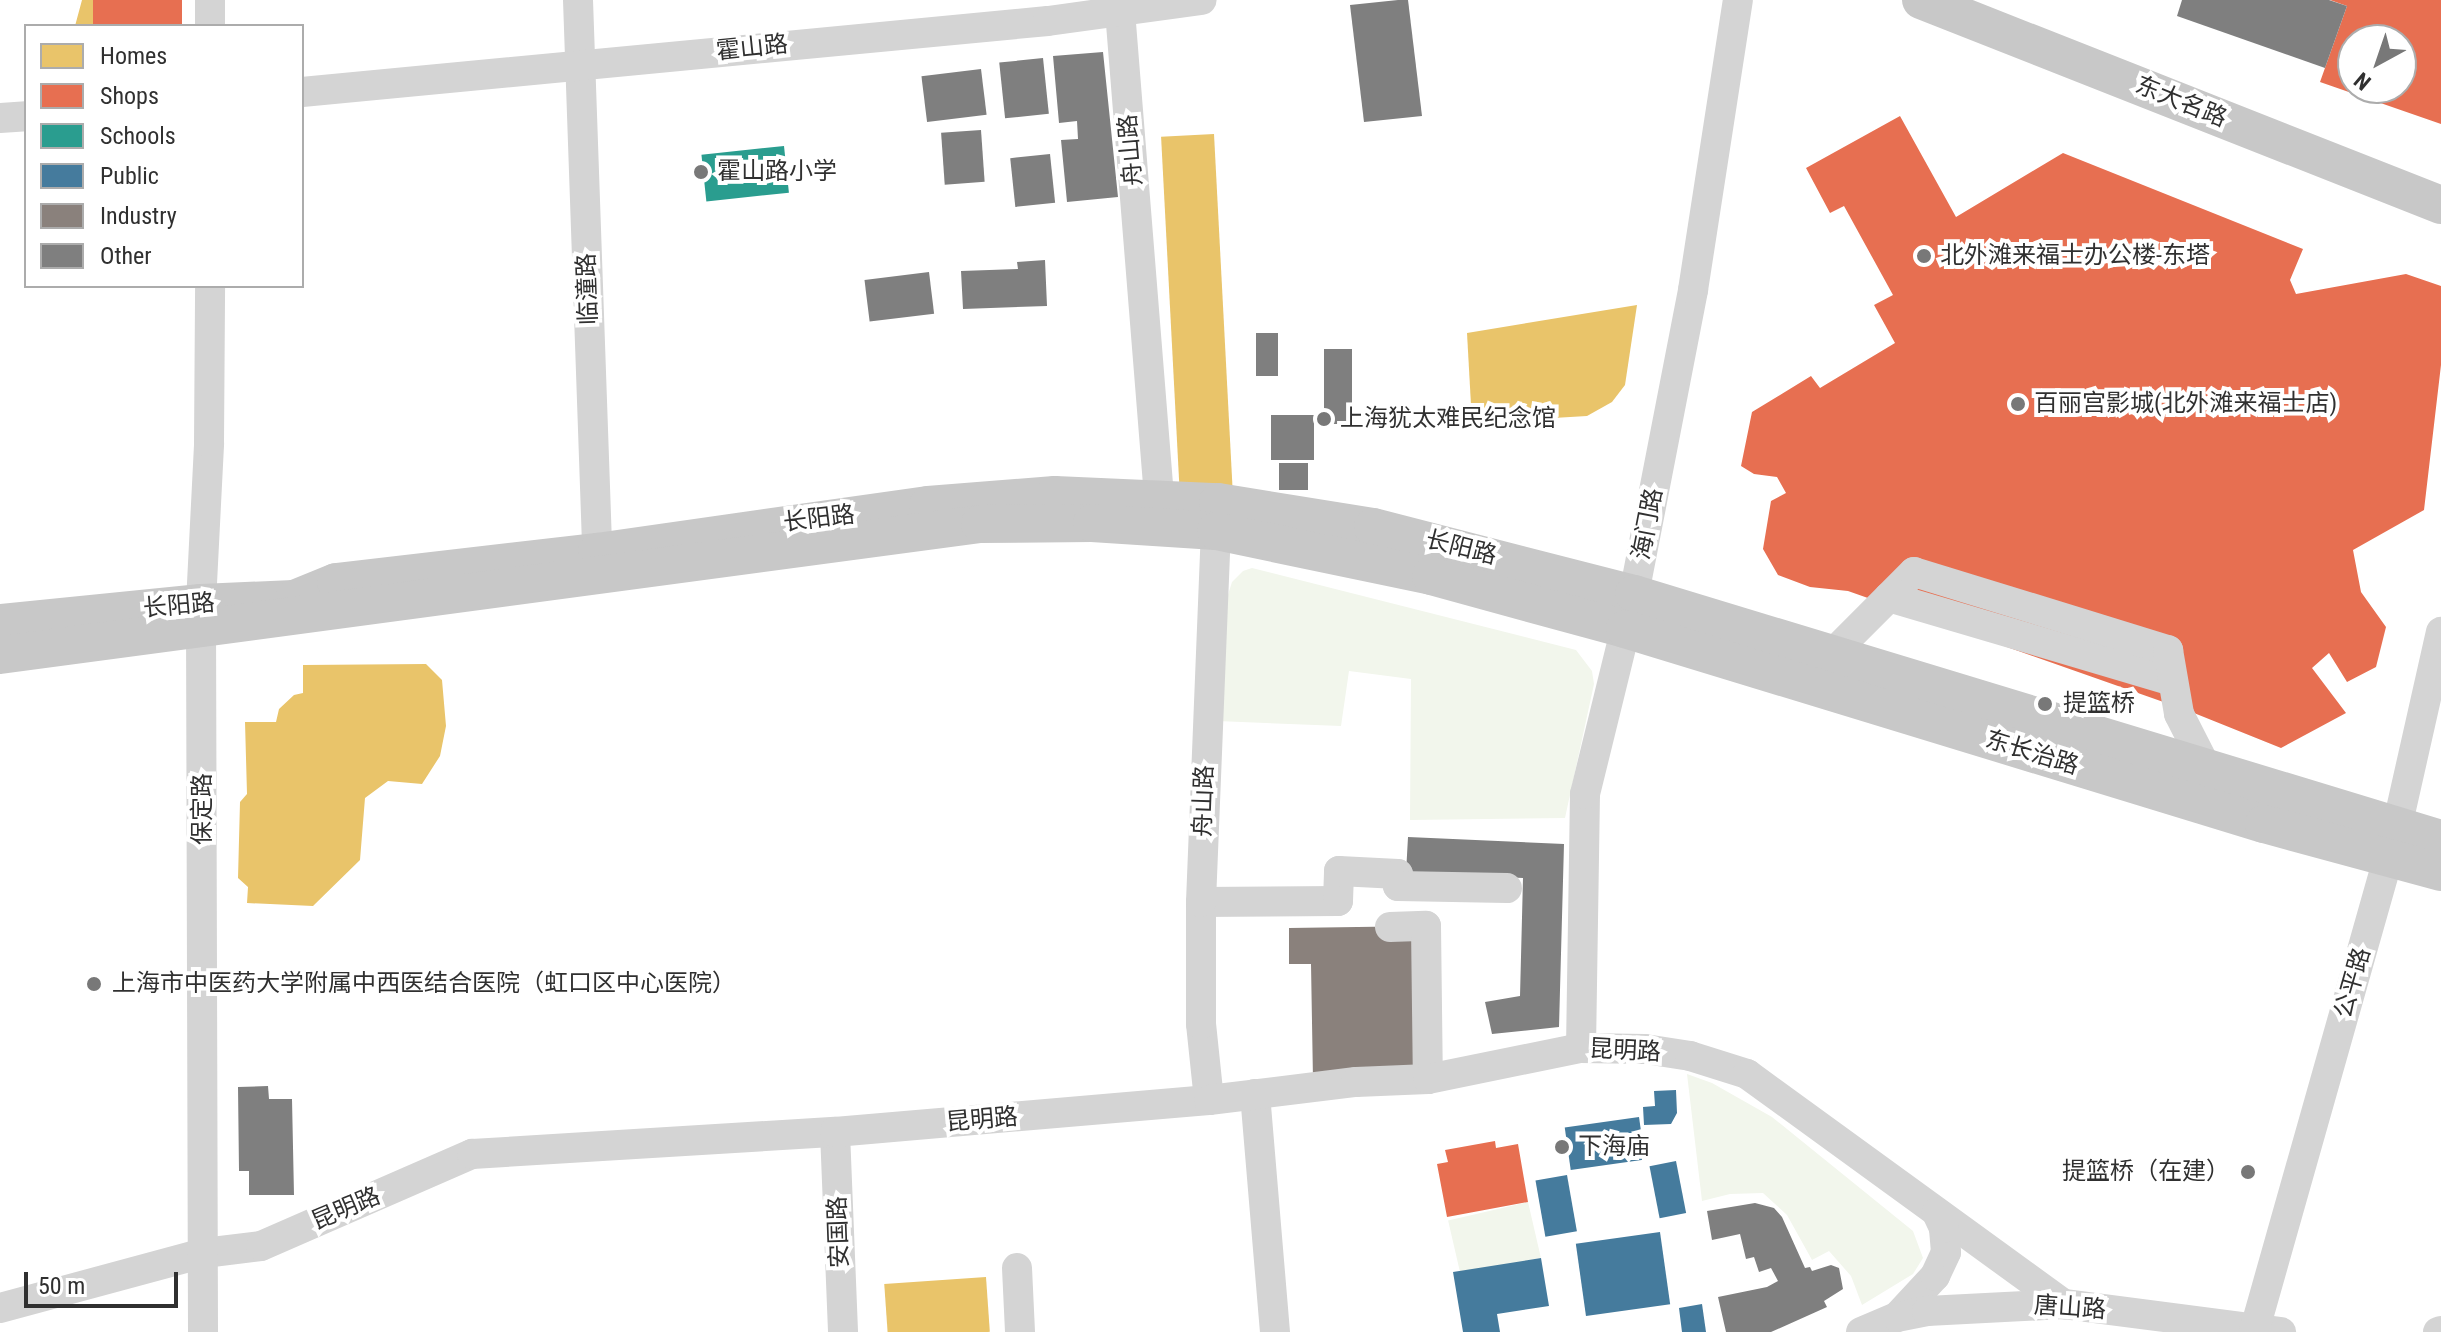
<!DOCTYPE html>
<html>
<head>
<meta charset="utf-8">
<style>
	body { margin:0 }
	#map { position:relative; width:2441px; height:1332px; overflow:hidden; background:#fff; font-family:"Roboto Condensed","Noto Sans SC",sans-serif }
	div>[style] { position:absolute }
	.green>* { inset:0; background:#f2f6ec; transform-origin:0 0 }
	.homes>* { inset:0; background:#e9c46a; transform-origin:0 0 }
	.shops>* { inset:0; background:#e76f51; transform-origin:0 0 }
	.schools>* { inset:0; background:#2a9d8f; transform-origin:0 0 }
	.public>* { inset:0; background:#457b9d; transform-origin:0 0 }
	.industry>* { inset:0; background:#8a817c }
	.building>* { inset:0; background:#7f7f7f; transform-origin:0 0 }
	.minor>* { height:30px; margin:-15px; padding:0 15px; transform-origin:15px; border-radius:15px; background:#d4d4d4 }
	.major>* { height:38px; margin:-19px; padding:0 19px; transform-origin:19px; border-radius:19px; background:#c8c8c8 }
	.dots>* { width:22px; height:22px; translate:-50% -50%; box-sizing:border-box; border:4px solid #fff; border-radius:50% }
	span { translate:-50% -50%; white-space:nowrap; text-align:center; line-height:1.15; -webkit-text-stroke:8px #fff; paint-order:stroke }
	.street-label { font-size:24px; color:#303030 }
	.poi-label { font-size:24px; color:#303030 }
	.left { translate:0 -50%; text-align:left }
	.right { translate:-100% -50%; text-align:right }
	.legend { position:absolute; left:24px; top:24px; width:280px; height:264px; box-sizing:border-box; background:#fff; border:2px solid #acacac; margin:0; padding:10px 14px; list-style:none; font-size:24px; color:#303030 }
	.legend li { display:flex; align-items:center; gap:16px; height:40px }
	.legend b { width:40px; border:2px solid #acacac }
	.north { position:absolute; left:2337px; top:24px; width:80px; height:80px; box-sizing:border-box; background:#fff; border:2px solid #acacac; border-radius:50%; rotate:220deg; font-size:22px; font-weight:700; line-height:32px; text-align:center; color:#303030 }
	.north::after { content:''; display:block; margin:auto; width:28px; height:36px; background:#787878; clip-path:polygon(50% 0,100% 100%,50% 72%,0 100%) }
	.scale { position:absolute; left:24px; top:1272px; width:154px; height:36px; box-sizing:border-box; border:4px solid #303030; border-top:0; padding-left:10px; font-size:24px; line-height:28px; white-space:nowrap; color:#303030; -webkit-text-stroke:6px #fff; paint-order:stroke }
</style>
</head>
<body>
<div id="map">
	<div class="green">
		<i style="clip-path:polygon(1252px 568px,1576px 650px,1592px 671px,1594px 684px,1565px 818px,1410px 820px,1411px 679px,1349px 671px,1341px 726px,1217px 721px,1226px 601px,1232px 582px,1243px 571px)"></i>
		<i style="clip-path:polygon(1687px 1074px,1712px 1083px,1772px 1117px,1913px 1231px,1923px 1258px,1913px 1274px,1862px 1305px,1851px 1276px,1829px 1251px,1812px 1260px,1787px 1215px,1763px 1193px,1730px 1194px,1702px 1201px)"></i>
		<i style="left:1528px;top:1202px;width:57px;height:82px;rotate:77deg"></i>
	</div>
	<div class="homes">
		<i style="clip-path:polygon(82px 0,177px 0,179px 7px,169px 10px,155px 7px,151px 26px,104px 22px,104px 26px,75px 26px)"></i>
		<i style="left:1214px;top:134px;width:352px;height:53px;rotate:87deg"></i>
		<i style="clip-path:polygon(1637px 305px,1625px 385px,1612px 402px,1587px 416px,1472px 423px,1467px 333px)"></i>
		<i style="clip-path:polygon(426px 664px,442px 680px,446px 726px,440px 756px,422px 784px,388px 781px,365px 798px,360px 860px,313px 906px,247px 903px,248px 887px,238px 878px,240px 802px,247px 794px,245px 722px,276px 722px,279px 709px,294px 695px,303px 693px,303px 665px)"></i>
		<i style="left:986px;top:1277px;width:55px;height:102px;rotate:86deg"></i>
	</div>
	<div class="shops">
		<i style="left:93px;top:0;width:89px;height:27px"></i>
		<i style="clip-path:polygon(evenodd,2330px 0,2441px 0,2441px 124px,2320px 82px,2347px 6px,2330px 0,2353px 40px,2401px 40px,2401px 88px,2353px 88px,2353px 40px)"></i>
		<i style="clip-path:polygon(1900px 116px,1956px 217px,2063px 153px,2303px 249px,2290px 280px,2296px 294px,2406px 274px,2441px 286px,2441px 365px,2424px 510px,2353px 550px,2361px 592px,2386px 627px,2376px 667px,2347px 682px,2329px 653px,2312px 668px,2346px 713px,2281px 748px,2189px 711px,1848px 591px,1810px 587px,1778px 575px,1763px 549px,1771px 501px,1786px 493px,1777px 477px,1754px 474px,1741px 466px,1752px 412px,1811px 376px,1820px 388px,1895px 343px,1874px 305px,1893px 295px,1844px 206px,1830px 213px,1806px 168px)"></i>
		<i style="clip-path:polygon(1495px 1141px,1496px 1148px,1518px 1144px,1528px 1202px,1447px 1217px,1437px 1164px,1448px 1162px,1445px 1150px)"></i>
	</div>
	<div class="schools">
		<i style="left:784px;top:146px;width:47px;height:83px;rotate:84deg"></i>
	</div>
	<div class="public">
		<i style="clip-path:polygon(1676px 1090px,1677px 1113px,1671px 1124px,1644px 1125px,1643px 1107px,1655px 1106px,1654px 1091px)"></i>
		<i style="left:1639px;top:1117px;width:43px;height:75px;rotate:82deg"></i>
		<i style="left:1676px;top:1161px;width:53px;height:27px;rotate:79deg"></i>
		<i style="left:1567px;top:1175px;width:57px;height:32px;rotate:80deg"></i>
		<i style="left:1660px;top:1232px;width:73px;height:85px;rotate:82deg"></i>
		<i style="clip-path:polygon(1541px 1258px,1549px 1306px,1497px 1314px,1500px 1332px,1463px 1332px,1453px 1272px)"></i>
		<i style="clip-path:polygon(1702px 1304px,1706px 1332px,1682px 1332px,1679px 1308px)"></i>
	</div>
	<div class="industry">
		<i style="clip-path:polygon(1426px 926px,1428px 1079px,1313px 1080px,1311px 964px,1289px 964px,1289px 928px)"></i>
	</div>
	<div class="building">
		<i style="clip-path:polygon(1398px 0,1408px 0,1422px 116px,1364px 122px,1350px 5px)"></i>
		<i style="clip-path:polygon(2182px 0,2329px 0,2347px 6px,2325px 68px,2177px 16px)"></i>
		<i style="clip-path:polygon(1103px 52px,1118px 197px,1067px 202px,1061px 140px,1078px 139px,1077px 121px,1059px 123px,1053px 56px)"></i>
		<i style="left:1043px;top:58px;width:56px;height:44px;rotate:84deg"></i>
		<i style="left:981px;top:69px;width:46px;height:60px;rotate:83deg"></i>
		<i style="left:981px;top:130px;width:52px;height:40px;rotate:86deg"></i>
		<i style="left:1050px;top:154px;width:49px;height:40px;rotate:84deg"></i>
		<i style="clip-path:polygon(1045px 260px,1047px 306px,963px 309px,961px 271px,1018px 269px,1017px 262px)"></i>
		<i style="left:929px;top:272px;width:42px;height:65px;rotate:83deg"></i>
		<i style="left:1256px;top:333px;width:22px;height:43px"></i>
		<i style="left:1324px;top:349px;width:28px;height:75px"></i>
		<i style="left:1271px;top:415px;width:43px;height:45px"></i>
		<i style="left:1279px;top:463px;width:29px;height:27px"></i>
		<i style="clip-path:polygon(1408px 837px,1564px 844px,1559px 1027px,1492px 1034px,1485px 1002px,1520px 996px,1523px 878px,1406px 873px)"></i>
		<i style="clip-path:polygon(268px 1086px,269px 1099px,292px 1099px,294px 1195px,249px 1195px,249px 1171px,239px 1171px,238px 1087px)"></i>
		<i style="clip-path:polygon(1755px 1203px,1774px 1208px,1782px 1217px,1805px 1268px,1810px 1267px,1812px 1271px,1831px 1265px,1839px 1268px,1843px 1289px,1824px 1301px,1827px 1307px,1771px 1332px,1726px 1332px,1718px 1297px,1767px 1287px,1778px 1281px,1771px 1268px,1759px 1272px,1754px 1257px,1746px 1259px,1740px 1234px,1712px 1240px,1707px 1211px)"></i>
	</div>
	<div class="minor">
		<i style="left:210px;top:0;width:26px;rotate:90deg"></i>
		<i style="left:578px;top:0;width:574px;rotate:88deg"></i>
		<i style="left:1120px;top:11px;width:513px;rotate:85.41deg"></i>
		<i style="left:302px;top:92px;width:749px;rotate:-5.44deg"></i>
		<i style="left:1048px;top:21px;width:155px;rotate:-7.8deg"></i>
		<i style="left:0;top:118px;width:26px;rotate:-4deg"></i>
		<i style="left:1889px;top:597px;width:295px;rotate:16.5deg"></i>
		<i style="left:1832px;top:654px;width:116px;rotate:-45deg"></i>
		<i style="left:1914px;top:572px;width:266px;rotate:17.1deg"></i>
		<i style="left:2168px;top:650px;width:65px;rotate:80.2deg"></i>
		<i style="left:2179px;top:714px;width:62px;rotate:63deg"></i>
		<i style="left:1201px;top:902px;width:137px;rotate:-0.4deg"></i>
		<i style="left:1338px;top:901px;width:30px;rotate:-88deg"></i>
		<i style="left:1339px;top:871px;width:59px;rotate:2.9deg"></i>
		<i style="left:1398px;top:874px;width:12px;rotate:90deg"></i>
		<i style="left:1398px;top:886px;width:109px;rotate:1.1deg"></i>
		<i style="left:1390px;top:927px;width:36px;rotate:-2deg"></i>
		<i style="left:1426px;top:926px;width:153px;rotate:89.3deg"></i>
		<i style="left:1581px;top:1048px;width:254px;rotate:-89.1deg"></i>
		<i style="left:1585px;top:794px;width:206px;rotate:-76.2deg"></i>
		<i style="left:1634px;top:594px;width:310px;rotate:-79deg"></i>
		<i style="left:1693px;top:290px;width:293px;rotate:-81.2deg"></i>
		<i style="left:1255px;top:1094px;width:239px;rotate:85.2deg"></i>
		<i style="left:1209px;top:1100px;width:76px;rotate:-96deg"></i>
		<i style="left:1201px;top:1024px;width:122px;rotate:-90deg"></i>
		<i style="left:1201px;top:902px;width:392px;rotate:-87.7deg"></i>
		<i style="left:835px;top:1132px;width:200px;rotate:87.7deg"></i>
		<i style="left:1017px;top:1268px;width:64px;rotate:87.3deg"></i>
		<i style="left:0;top:1308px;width:211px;rotate:-15.1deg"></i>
		<i style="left:204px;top:1253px;width:57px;rotate:-7deg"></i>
		<i style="left:261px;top:1246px;width:230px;rotate:-23.6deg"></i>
		<i style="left:472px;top:1154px;width:364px;rotate:-3.5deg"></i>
		<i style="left:835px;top:1132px;width:375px;rotate:-4.9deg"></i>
		<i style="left:1209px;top:1100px;width:148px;rotate:-7deg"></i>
		<i style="left:1356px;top:1082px;width:72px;rotate:-2.4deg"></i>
		<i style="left:1428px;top:1079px;width:156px;rotate:-11.5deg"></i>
		<i style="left:1581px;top:1048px;width:64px;rotate:0.9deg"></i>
		<i style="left:1645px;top:1049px;width:46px;rotate:8.8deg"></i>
		<i style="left:1690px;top:1056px;width:60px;rotate:17.5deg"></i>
		<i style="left:1747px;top:1074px;width:392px;rotate:36deg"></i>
		<i style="left:1897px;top:1317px;width:56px;rotate:-47.2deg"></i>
		<i style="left:1935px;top:1276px;width:26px;rotate:-65deg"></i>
		<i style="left:1946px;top:1252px;width:24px;rotate:-95deg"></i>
		<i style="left:1944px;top:1228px;width:17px;rotate:-115deg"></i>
		<i style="left:203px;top:1332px;width:729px;rotate:-90.16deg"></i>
		<i style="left:201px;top:603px;width:160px;rotate:-87.1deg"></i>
		<i style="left:209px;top:443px;width:157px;rotate:-89.6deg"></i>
		<i style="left:1861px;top:1332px;width:39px;rotate:-23deg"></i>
		<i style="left:1897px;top:1317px;width:31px;rotate:-11deg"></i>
		<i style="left:1927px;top:1311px;width:137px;rotate:-2.9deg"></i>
		<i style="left:2064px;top:1304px;width:219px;rotate:7.4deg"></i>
		<i style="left:2254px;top:1332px;width:525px;rotate:-74.19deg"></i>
		<i style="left:2397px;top:827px;width:200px;rotate:-77.3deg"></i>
		<i style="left:2438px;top:1332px;width:3px;rotate:-18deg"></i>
	</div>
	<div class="major">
		<i style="left:1921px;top:0;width:559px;rotate:21.52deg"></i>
		<i style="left:0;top:623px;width:202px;rotate:-5.7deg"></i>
		<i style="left:201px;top:603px;width:93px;rotate:-2.5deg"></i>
		<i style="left:294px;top:599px;width:45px;rotate:-22deg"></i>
		<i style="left:336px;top:582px;width:263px;rotate:-6.6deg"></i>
		<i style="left:597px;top:552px;width:334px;rotate:-8.1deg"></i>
		<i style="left:928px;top:505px;width:127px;rotate:-4.5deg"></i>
		<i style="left:1055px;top:495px;width:163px;rotate:2.5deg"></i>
		<i style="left:1218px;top:502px;width:157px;rotate:9.2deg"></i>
		<i style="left:1373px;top:527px;width:269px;rotate:14.4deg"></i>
		<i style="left:1634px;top:594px;width:843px;rotate:16.89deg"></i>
		<i style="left:0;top:655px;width:989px;rotate:-7.61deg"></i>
		<i style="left:980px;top:524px;width:112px;rotate:-0.5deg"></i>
		<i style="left:1092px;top:523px;width:124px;rotate:3.7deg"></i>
		<i style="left:1216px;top:531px;width:220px;rotate:11.8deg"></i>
		<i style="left:1431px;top:576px;width:201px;rotate:15.3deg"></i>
		<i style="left:1625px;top:629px;width:668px;rotate:16.97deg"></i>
		<i style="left:2264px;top:824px;width:183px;rotate:15.2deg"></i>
	</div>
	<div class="dots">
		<i style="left:701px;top:172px;background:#787878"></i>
		<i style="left:1924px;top:256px;background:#787878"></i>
		<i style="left:2018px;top:404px;background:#787878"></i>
		<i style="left:1324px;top:419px;background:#787878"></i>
		<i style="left:2045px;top:704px;background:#787878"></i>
		<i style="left:94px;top:984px;background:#787878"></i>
		<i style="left:1562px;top:1147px;background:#787878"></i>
		<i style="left:2248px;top:1172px;background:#787878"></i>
	</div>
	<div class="street-label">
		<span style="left:752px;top:48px;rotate:-6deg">霍山路</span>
		<span style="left:2181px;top:102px;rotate:22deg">东大名路</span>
		<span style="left:1131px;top:150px;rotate:-95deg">舟山路</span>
		<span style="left:588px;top:289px;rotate:-92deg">临潼路</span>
		<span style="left:819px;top:519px;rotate:-7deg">长阳路</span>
		<span style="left:1648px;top:524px;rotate:-79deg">海门路</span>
		<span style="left:1461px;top:548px;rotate:14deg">长阳路</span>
		<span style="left:179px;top:606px;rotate:-5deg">长阳路</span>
		<span style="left:2032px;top:753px;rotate:17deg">东长治路</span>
		<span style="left:1204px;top:801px;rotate:-88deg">舟山路</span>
		<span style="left:203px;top:809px;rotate:-90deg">保定路</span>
		<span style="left:2353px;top:983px;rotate:-74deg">公平路</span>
		<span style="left:1625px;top:1051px;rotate:3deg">昆明路</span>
		<span style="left:982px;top:1120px;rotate:-5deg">昆明路</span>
		<span style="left:346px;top:1209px;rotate:-23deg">昆明路</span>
		<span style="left:839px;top:1232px;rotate:-92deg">安国路</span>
		<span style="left:2070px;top:1308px;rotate:4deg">唐山路</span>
	</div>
	<div class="poi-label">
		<span class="left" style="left:717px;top:172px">霍山路小学</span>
		<span class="left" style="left:1940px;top:256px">北外滩来福士办公楼-东塔</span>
		<span class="left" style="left:2034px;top:404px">百丽宫影城(北外滩来福士店)</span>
		<span class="left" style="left:1340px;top:419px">上海犹太难民纪念馆</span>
		<span class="left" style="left:2063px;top:704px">提篮桥</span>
		<span class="left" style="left:112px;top:984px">上海市中医药大学附属中西医结合医院（虹口区中心医院）</span>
		<span class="left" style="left:1578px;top:1147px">下海庙</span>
		<span class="right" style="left:2230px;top:1172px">提篮桥（在建）</span>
	</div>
	<ul class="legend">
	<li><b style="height:22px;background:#e9c46a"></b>Homes</li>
	<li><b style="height:22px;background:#e76f51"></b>Shops</li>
	<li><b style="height:22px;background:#2a9d8f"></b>Schools</li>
	<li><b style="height:22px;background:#457b9d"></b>Public</li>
	<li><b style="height:22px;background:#8a817c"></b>Industry</li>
	<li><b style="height:22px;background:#7f7f7f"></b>Other</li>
	</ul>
	<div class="north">N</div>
	<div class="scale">50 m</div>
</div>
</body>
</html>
